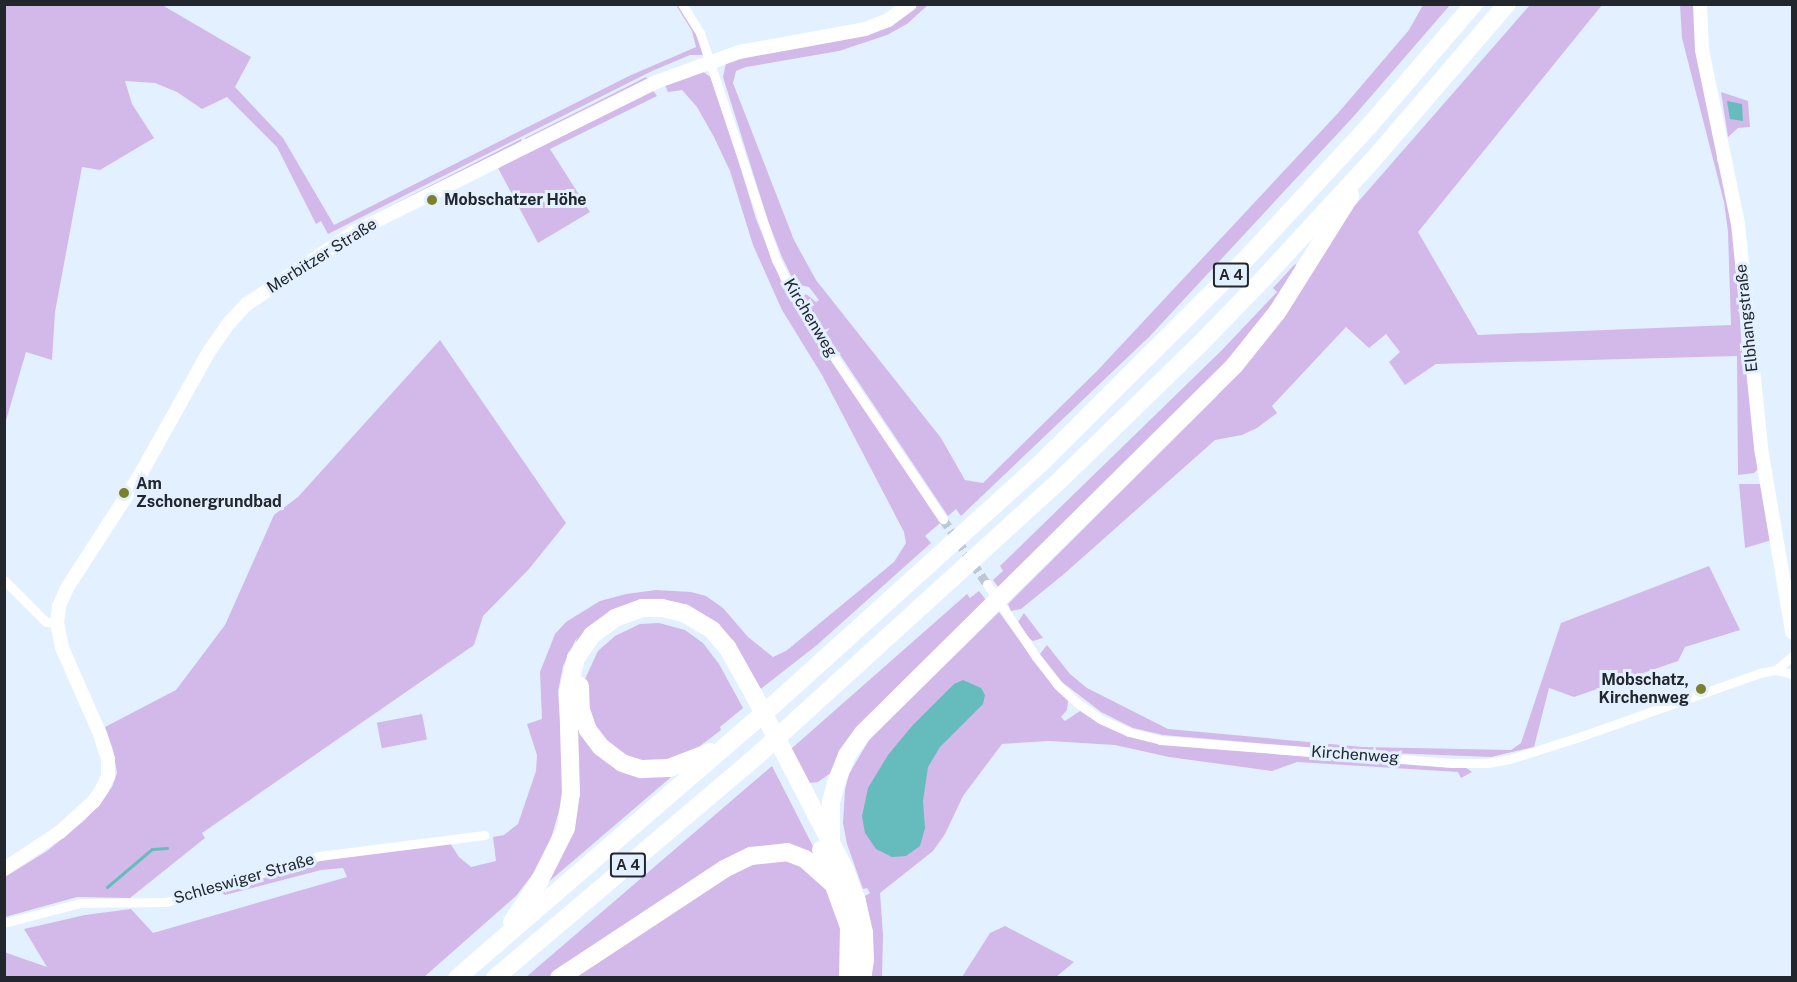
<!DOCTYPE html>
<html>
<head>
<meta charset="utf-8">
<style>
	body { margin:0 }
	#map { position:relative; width:1797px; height:982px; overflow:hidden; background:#e3f0ff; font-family:"Public Sans",sans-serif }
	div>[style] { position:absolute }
	.green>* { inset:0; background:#d2b9ea; transform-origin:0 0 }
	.water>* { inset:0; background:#66bbbc }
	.stream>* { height:3px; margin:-1.5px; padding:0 1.5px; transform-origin:1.5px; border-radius:1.5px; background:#66bbbc }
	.street-tunnel>* { height:9px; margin-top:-4.5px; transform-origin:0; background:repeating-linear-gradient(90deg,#bcc8d5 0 9px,transparent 0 13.5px) }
	.street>* { height:9px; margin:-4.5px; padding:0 4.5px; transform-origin:4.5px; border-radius:4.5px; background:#fff }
	.secondary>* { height:14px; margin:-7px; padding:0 7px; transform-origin:7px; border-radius:7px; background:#fff }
	.highway>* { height:18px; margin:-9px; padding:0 9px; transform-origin:9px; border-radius:9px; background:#fff }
	.dots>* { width:16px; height:16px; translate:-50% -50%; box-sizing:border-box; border:3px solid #e3f0ff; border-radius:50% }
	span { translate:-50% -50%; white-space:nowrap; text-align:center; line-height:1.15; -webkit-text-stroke:6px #e3f0ff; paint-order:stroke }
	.shield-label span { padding:2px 4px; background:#e3f0ff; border:2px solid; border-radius:4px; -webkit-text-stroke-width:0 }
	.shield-label { font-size:15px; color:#22272e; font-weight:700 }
	.poi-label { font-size:16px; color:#22272e; font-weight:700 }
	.left { translate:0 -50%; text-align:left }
	.right { translate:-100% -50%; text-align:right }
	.street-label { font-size:16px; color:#22272e }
	.frame { position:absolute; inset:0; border:6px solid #22272e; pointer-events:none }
</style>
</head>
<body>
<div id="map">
	<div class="green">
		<i style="clip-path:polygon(4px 5px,162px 5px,251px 57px,235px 87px,283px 138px,334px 225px,629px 76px,696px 47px,692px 31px,676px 5px,680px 5px,698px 34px,704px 53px,702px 55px,690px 55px,652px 71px,328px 234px,321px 221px,316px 224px,277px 147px,227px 97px,202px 109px,177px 92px,155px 83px,125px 81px,132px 104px,154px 138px,100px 170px,82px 167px,55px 312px,52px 360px,26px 352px,5px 424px)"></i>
		<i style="clip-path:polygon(917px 5px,928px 5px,907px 24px,887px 35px,839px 51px,746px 67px,736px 71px,733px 83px,794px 240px,816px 280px,941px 438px,965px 480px,983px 483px,1097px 371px,1339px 112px,1409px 30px,1423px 5px,1450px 5px,1354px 116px,1150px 336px,961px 516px,956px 509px,948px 516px,802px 298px,806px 294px,816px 302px,819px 300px,809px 287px,795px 284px,782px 257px,768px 221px,723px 77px,726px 63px,732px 60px,913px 9px)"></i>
		<i style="clip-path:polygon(1530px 5px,1602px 5px,1418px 232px,1478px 335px,1731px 325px,1728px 232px,1724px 202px,1682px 38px,1680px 5px,1695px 5px,1717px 141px,1717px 160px,1726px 182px,1734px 230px,1743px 366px,1749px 378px,1761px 466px,1754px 473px,1738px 475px,1737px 356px,1436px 364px,1405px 385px,1389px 362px,1400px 352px,1386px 334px,1369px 348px,1346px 327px,1272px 406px,1277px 413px,1257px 428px,1242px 435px,1215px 440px,1064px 574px,1021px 609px,1011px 611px,1008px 604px,1216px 397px,1344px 218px)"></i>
		<i style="clip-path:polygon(702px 71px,712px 78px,717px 90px,756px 219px,783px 286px,940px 523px,925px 536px,931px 543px,817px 645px,757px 692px,731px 644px,664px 603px,575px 646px,577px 637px,563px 666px,558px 691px,564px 774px,561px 804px,550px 842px,535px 871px,516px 896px,424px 977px,5px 977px,4px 952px,47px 967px,24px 929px,85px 915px,131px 909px,153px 933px,347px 877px,343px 868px,321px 870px,225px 895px,218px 890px,316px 860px,450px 843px,459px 857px,471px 867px,496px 861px,493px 837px,504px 835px,518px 824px,536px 771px,537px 755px,527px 724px,542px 719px,540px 672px,555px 634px,566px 622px,600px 601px,626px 594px,656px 590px,691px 592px,706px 596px,723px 608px,748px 637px,773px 657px,786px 651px,894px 562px,906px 543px,904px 532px,822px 375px,782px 310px,753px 245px,730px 171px,714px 137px,697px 107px,682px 90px,668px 92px,664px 83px)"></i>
		<i style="clip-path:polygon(646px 77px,648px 79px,526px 140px,525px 138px)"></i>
		<i style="clip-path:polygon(652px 89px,657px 96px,550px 149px,590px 212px,538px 243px,498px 168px)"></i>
		<i style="clip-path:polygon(1721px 92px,1748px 101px,1750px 127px,1738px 128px,1728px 137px)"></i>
		<i style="clip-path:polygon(521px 139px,522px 142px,359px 225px,357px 223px)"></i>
		<i style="clip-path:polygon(1295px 264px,1297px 266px,1263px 318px,1235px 353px,999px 588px,993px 580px,1003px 571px,1000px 566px,1222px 350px,1277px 292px,1273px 288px)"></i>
		<i style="clip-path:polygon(440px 340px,566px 523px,529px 569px,483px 616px,474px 645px,202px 833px,205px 838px,130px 898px,77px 897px,5px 917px,5px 877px,47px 851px,85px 820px,112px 787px,117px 773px,113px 750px,105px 727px,176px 690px,225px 625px,274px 515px,298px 497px)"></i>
		<i style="clip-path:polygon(1739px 484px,1763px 484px,1772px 540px,1745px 548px)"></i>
		<i style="clip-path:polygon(1709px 566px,1740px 630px,1685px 647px,1678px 661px,1574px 697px,1549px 688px,1534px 747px,1491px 757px,1364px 752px,1163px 735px,1133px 728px,1101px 712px,1062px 682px,1040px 654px,1047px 645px,1070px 674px,1087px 688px,1168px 729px,1363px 747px,1511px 750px,1521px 743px,1561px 623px)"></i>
		<i style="clip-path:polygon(979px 591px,986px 600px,832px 772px,818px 782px,809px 783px,791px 749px,967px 594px,970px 598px)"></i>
		<i style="clip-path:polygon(999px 612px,1055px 689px,1068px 701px,1067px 710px,1061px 717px,1065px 721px,1080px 711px,1097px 722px,1158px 743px,1298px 756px,1465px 767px,1472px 772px,1461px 778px,1458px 772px,1297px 762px,1272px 771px,1169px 757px,1115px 745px,1049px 741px,1002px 744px,963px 796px,945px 834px,933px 851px,880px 893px,883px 935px,882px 978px,872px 977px,873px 934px,865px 896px,870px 893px,867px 888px,863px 889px,847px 844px,843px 823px,845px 790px,849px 774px,869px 740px)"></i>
		<i style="clip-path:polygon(1024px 613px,1043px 638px,1033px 641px,1029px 638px,1018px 622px)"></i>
		<i style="clip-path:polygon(659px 623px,685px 630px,703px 643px,719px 664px,743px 708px,720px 727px,721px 730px,683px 759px,635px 763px,593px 729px,585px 679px,598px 651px,615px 636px,640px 624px)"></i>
		<i style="clip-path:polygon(574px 709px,598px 749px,677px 772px,545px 885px,556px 862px)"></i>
		<i style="left:422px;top:714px;width:26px;height:46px;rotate:79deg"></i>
		<i style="clip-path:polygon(772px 766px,821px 862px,767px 847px,552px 977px,525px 978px)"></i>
		<i style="clip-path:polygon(787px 856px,826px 883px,842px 929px,842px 977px,567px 978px,737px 867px)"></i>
		<i style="clip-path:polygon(1005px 926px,1074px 962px,1056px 977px,962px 977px,990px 933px)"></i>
	</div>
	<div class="water">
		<i style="clip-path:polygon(1727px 101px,1742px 104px,1743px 121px,1730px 119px)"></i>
		<i style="clip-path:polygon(963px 680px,981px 688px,985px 695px,983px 704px,940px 747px,928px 767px,923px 801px,925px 828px,920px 846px,906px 856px,892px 857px,876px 849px,865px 833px,862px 816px,868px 788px,888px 755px,912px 726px,954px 684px)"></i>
	</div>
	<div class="stream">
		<i style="left:107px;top:887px;width:59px;rotate:-40.2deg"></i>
		<i style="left:152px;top:849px;width:15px;rotate:-4deg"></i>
	</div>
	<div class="street-tunnel">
		<i style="left:943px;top:519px;width:78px;rotate:55.9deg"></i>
	</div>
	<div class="street">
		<i style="left:682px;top:4px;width:34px;rotate:58deg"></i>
		<i style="left:700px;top:33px;width:239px;rotate:71.5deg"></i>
		<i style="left:776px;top:260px;width:53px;rotate:62.9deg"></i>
		<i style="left:800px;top:307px;width:256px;rotate:56deg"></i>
		<i style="left:4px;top:580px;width:59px;rotate:45deg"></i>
		<i style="left:46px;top:622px;width:11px;rotate:5deg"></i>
		<i style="left:987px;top:584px;width:88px;rotate:56.1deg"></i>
		<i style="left:1036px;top:657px;width:34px;rotate:52deg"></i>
		<i style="left:1057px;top:684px;width:26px;rotate:43deg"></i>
		<i style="left:1076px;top:702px;width:29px;rotate:35deg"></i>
		<i style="left:1100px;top:719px;width:32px;rotate:24deg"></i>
		<i style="left:1129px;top:732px;width:32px;rotate:14deg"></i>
		<i style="left:1160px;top:740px;width:292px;rotate:4.5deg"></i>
		<i style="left:1451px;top:763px;width:36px"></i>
		<i style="left:1487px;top:763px;width:23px;rotate:-10deg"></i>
		<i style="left:1510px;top:759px;width:72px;rotate:-17.7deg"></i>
		<i style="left:1579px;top:737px;width:192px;rotate:-19.5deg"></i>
		<i style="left:1760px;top:673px;width:16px;rotate:-11deg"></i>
		<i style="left:1776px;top:670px;width:16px;rotate:14deg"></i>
		<i style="left:1776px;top:670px;width:21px;rotate:-41deg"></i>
		<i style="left:4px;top:923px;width:79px;rotate:-14.7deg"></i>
		<i style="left:80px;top:903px;width:86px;rotate:-0.7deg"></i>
		<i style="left:166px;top:902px;width:160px;rotate:-16.7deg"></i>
		<i style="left:319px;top:856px;width:167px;rotate:-7.2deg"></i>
	</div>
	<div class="secondary">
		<i style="left:1700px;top:4px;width:46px;rotate:87.5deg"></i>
		<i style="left:1702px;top:50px;width:178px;rotate:78.3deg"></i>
		<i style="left:1738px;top:224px;width:225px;rotate:84.1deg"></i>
		<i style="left:1761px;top:448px;width:187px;rotate:80.4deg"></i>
		<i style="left:4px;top:869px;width:67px;rotate:-33.5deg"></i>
		<i style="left:60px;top:832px;width:46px;rotate:-42.4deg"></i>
		<i style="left:94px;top:801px;width:14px;rotate:-56deg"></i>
		<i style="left:102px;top:789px;width:14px;rotate:-65deg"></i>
		<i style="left:108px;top:776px;width:17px;rotate:-90deg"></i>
		<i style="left:108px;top:759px;width:26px;rotate:-108deg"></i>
		<i style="left:100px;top:734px;width:94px;rotate:-113.8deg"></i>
		<i style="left:62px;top:648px;width:25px;rotate:-101deg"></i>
		<i style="left:57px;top:623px;width:17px;rotate:-83deg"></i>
		<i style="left:59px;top:606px;width:20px;rotate:-66deg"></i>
		<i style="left:67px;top:588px;width:135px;rotate:-57.1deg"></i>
		<i style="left:140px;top:475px;width:143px;rotate:-60.8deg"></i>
		<i style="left:210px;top:350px;width:33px;rotate:-55deg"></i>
		<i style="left:229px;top:323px;width:26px;rotate:-47deg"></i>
		<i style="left:247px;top:304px;width:131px;rotate:-33.8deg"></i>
		<i style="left:356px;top:231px;width:335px;rotate:-26.4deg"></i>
		<i style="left:656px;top:82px;width:88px;rotate:-19.9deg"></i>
		<i style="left:739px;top:52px;width:128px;rotate:-10.3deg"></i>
		<i style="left:865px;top:29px;width:25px;rotate:-21deg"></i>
		<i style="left:888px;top:20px;width:27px;rotate:-36deg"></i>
	</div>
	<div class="highway">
		<i style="left:580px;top:686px;width:24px;rotate:88deg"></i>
		<i style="left:581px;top:710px;width:21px;rotate:71deg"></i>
		<i style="left:588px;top:730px;width:21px;rotate:53deg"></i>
		<i style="left:601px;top:747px;width:26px;rotate:37deg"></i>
		<i style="left:622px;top:763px;width:20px;rotate:18deg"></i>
		<i style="left:641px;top:769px;width:28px;rotate:-2deg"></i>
		<i style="left:669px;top:768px;width:44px;rotate:-21.3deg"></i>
		<i style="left:831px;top:844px;width:42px;rotate:-90deg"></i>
		<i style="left:831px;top:802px;width:23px;rotate:-75deg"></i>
		<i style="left:837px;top:780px;width:27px;rotate:-68deg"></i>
		<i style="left:847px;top:755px;width:27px;rotate:-54deg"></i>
		<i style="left:863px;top:733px;width:522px;rotate:-44.69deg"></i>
		<i style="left:1234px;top:366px;width:70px;rotate:-51.3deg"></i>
		<i style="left:1278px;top:311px;width:136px;rotate:-57.9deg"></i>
		<i style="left:821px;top:850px;width:82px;rotate:70deg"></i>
		<i style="left:849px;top:927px;width:51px;rotate:91.1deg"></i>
		<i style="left:512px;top:922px;width:48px;rotate:-56deg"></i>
		<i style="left:539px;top:882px;width:60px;rotate:-63.4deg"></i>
		<i style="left:566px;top:828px;width:34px;rotate:-82deg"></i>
		<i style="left:571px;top:794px;width:102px;rotate:-91.7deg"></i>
		<i style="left:568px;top:692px;width:35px;rotate:-77deg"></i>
		<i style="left:576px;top:658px;width:28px;rotate:-55deg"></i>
		<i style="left:592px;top:635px;width:29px;rotate:-36deg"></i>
		<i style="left:615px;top:618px;width:29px;rotate:-20deg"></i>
		<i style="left:642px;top:608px;width:20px"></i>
		<i style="left:662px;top:608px;width:23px;rotate:13deg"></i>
		<i style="left:684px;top:613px;width:33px;rotate:31deg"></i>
		<i style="left:712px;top:630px;width:23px;rotate:49deg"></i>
		<i style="left:727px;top:647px;width:55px;rotate:60.6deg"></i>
		<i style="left:754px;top:695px;width:197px;rotate:62.5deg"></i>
		<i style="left:845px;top:870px;width:30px;rotate:69deg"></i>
		<i style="left:856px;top:898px;width:35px;rotate:77deg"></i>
		<i style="left:864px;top:932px;width:28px;rotate:88deg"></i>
		<i style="left:865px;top:960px;width:18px;rotate:99deg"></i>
		<i style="left:457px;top:978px;width:413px;rotate:-40.8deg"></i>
		<i style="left:770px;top:708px;width:368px;rotate:-42.1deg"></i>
		<i style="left:1043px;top:461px;width:285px;rotate:-44.9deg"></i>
		<i style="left:1245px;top:260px;width:183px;rotate:-47.2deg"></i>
		<i style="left:1369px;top:126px;width:161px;rotate:-49.3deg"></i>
		<i style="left:495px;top:978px;width:348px;rotate:-40.3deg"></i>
		<i style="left:760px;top:753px;width:404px;rotate:-42.3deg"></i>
		<i style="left:1059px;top:481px;width:194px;rotate:-44.2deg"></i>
		<i style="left:1198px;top:346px;width:92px;rotate:-45.9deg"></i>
		<i style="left:1262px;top:280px;width:161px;rotate:-47.3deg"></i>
		<i style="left:1371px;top:162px;width:208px;rotate:-49.3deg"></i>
		<i style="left:559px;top:978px;width:198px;rotate:-33.4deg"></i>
		<i style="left:724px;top:869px;width:30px;rotate:-26deg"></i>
		<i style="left:751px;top:856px;width:36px;rotate:-6deg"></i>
		<i style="left:787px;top:852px;width:19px;rotate:21deg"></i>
		<i style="left:805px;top:859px;width:38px;rotate:42deg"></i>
	</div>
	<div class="dots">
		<i style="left:432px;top:200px;background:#7b812b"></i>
		<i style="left:124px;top:493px;background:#7b812b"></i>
		<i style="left:1701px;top:689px;background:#7b812b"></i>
	</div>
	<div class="shield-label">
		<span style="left:1231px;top:275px">A 4</span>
		<span style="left:628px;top:865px">A 4</span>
	</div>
	<div class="poi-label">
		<span class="left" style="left:444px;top:200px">Mobschatzer Höhe</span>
		<span class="left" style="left:136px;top:493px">Am<br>Zschonergrundbad</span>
		<span class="right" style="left:1689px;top:689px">Mobschatz,<br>Kirchenweg</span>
	</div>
	<div class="street-label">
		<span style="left:322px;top:256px;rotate:-32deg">Merbitzer Straße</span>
		<span style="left:810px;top:318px;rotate:59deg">Kirchenweg</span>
		<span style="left:1747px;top:318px;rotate:-96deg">Elbhangstraße</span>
		<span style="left:1355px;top:755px;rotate:4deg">Kirchenweg</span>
		<span style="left:244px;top:879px;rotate:-16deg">Schleswiger Straße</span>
	</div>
	<div class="frame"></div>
</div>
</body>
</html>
